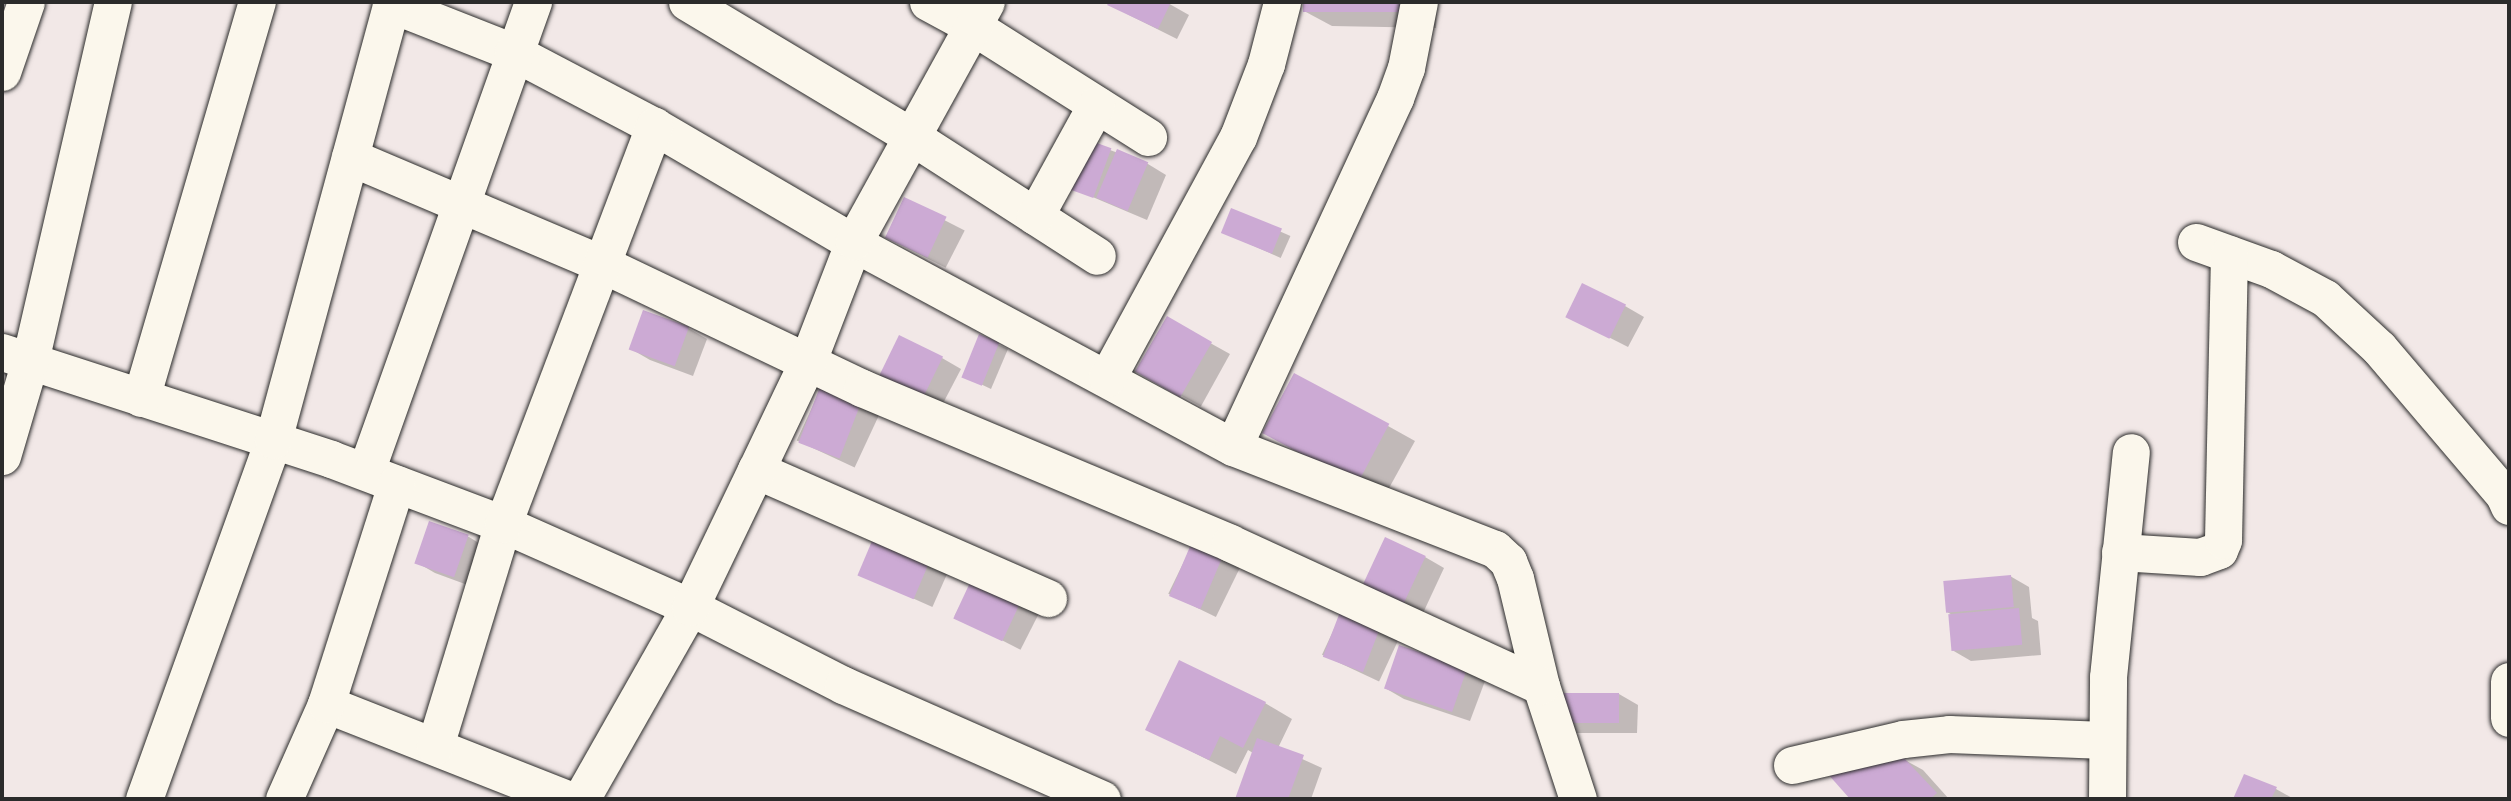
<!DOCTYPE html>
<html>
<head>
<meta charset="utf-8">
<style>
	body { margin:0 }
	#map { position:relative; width:2511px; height:801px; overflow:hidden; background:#f2e8e7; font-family:"Patrick Hand",sans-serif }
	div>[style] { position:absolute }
	.shadow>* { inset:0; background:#0003; transform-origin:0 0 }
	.building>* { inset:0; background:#ccaad4; transform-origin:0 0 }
	.roads { filter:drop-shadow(0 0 2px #2b2b2b) drop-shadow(0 0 2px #2b2b2b) }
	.minor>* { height:37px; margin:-18.5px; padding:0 18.5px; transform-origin:18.5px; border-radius:18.5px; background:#fbf7ec }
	span { translate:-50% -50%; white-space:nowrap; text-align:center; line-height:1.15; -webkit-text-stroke:5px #fbf7ec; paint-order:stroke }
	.frame { position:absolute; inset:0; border:4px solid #2b2b2b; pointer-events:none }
</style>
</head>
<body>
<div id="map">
	<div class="shadow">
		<i style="clip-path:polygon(1111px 2px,1166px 2px,1189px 15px,1177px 39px,1129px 15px,1110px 4px)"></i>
		<i style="clip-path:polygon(1305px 2px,1437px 2px,1436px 28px,1332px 26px,1304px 11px)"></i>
		<i style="clip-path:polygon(1110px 150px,1148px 164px,1166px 175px,1147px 220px,1069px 187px)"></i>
		<i style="left:905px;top:200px;width:67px;height:42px;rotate:27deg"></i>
		<i style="left:1232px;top:210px;width:64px;height:24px;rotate:24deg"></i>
		<i style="clip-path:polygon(1625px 306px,1644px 317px,1628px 347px,1567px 316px)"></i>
		<i style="left:1167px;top:319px;width:72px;height:60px;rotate:29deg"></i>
		<i style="clip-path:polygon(688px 328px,707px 339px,693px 376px,650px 360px,631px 349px)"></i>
		<i style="clip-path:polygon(980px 336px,1008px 349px,991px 389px,970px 379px)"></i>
		<i style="clip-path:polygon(942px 358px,961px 369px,939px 411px,898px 390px)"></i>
		<i style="left:822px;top:386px;width:64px;height:60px;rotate:25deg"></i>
		<i style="clip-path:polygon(1388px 426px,1415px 441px,1383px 499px,1290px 448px)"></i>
		<i style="clip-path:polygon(430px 523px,469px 537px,487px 548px,473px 587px,435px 573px,416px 562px)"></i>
		<i style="left:876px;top:537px;width:80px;height:41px;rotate:24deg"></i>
		<i style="left:1195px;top:539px;width:53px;height:61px;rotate:26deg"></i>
		<i style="clip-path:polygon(1425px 557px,1444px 568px,1417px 626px,1378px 608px)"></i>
		<i style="left:975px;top:576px;width:74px;height:45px;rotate:27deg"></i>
		<i style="clip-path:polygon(2010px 576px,2029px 587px,2032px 618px,2038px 621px,2041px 655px,1971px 661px,1952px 650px,1954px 616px,1947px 612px)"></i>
		<i style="left:1341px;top:614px;width:63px;height:45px;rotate:25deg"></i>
		<i style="clip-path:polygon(1466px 670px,1485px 681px,1470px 721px,1404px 699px,1385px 688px)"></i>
		<i style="clip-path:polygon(1619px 694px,1638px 705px,1637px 733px,1577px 733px,1558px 722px)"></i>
		<i style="clip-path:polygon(1265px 703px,1292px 719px,1278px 748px,1322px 768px,1311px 799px,1237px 799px,1253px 753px,1248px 750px,1236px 774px,1147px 729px)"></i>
		<i style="clip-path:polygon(1903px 759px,1923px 770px,1949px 799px,1852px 799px,1830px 774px)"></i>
		<i style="clip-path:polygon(2245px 776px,2276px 789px,2294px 799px,2235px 799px)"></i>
	</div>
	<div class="building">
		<i style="clip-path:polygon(1109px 2px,1171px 2px,1158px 29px,1107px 5px)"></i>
		<i style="left:1303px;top:2px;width:107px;height:10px"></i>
		<i style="left:1086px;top:139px;width:27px;height:53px;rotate:20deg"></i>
		<i style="left:1117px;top:149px;width:34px;height:53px;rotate:23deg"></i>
		<i style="left:904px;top:197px;width:47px;height:45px;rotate:25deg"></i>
		<i style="left:1231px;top:208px;width:55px;height:27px;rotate:22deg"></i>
		<i style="left:1582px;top:283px;width:49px;height:38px;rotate:26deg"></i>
		<i style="left:643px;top:310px;width:49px;height:42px;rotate:20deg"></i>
		<i style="left:1167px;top:316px;width:52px;height:64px;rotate:30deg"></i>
		<i style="left:979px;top:334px;width:22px;height:47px;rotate:22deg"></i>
		<i style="left:899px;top:335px;width:49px;height:50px;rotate:26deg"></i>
		<i style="left:1294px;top:373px;width:108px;height:68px;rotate:28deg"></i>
		<i style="left:821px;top:384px;width:44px;height:63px;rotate:21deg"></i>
		<i style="left:429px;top:521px;width:42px;height:45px;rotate:19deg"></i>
		<i style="left:875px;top:534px;width:61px;height:45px;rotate:23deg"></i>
		<i style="left:1194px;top:537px;width:34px;height:64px;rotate:23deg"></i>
		<i style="left:1385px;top:537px;width:45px;height:67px;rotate:25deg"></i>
		<i style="left:974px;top:574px;width:54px;height:49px;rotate:25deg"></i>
		<i style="left:2011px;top:575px;width:32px;height:68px;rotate:85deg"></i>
		<i style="left:2019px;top:608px;width:37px;height:71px;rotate:85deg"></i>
		<i style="left:1340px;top:612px;width:43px;height:48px;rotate:21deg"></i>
		<i style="left:1399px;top:645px;width:72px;height:46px;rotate:19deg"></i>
		<i style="clip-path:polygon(1179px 660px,1266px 702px,1243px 748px,1220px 736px,1209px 760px,1145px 730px)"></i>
		<i style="left:1556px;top:693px;width:63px;height:30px"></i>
		<i style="clip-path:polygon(1257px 738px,1304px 755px,1288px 799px,1235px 799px)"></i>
		<i style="clip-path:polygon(1903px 757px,1937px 793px,1930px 799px,1850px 799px,1827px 773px)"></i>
		<i style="clip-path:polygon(2244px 774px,2277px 787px,2271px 799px,2233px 799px)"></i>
	</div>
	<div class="roads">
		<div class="minor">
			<i style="left:687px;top:2px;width:261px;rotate:30.9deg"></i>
			<i style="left:911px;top:136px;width:221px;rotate:32.8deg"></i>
			<i style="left:928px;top:2px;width:52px;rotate:28.5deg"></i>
			<i style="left:974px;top:27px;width:206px;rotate:32.3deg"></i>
			<i style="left:391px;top:4px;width:131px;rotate:21.5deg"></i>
			<i style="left:513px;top:52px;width:159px;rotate:27.7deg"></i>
			<i style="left:654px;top:126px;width:240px;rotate:30.3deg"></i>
			<i style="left:861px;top:247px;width:422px;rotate:28.3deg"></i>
			<i style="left:1233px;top:447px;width:281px;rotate:21.3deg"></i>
			<i style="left:1495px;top:549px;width:18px;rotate:43deg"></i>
			<i style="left:1508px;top:561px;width:18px;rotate:68deg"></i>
			<i style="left:1515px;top:578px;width:111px;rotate:76.5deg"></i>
			<i style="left:1541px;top:686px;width:119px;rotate:71.9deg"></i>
			<i style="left:2px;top:72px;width:74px;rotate:-71.1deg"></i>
			<i style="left:350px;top:157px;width:274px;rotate:23deg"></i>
			<i style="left:602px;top:264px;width:288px;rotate:25.5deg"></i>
			<i style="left:862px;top:388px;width:399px;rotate:22.8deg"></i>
			<i style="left:1230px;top:543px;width:342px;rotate:24.7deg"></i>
			<i style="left:1035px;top:216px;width:127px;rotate:-61.2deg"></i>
			<i style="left:2196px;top:242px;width:80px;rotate:19.8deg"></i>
			<i style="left:2271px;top:269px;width:61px;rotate:28.2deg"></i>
			<i style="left:2325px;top:298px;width:74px;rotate:42.8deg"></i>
			<i style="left:2379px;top:348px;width:193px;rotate:49.6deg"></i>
			<i style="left:2504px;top:495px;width:12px;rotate:66deg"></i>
			<i style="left:2px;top:352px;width:346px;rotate:18deg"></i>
			<i style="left:331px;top:459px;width:184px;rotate:20.7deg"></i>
			<i style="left:503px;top:524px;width:205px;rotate:23.9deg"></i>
			<i style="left:690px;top:607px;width:172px;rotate:27deg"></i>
			<i style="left:843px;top:685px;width:283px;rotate:23.8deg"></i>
			<i style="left:1107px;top:378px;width:274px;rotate:-61.5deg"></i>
			<i style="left:1238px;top:137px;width:78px;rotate:-69deg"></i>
			<i style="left:1266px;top:64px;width:64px;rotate:-75.5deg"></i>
			<i style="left:141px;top:398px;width:413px;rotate:-73.7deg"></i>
			<i style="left:1233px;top:447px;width:385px;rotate:-65.1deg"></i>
			<i style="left:1395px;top:98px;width:32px;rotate:-70deg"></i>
			<i style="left:1406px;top:68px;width:67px;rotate:-78.9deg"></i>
			<i style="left:2px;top:456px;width:99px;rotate:-73.6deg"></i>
			<i style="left:30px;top:361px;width:368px;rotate:-77deg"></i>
			<i style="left:756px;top:470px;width:319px;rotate:23.7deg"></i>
			<i style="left:366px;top:471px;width:498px;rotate:-70.4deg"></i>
			<i style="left:2120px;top:552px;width:80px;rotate:3.6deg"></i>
			<i style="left:2200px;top:557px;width:20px;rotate:-20deg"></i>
			<i style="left:2219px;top:550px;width:11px;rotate:-68deg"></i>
			<i style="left:2223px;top:540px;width:286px;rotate:-88.8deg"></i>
			<i style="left:2509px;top:681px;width:37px;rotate:90deg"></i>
			<i style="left:326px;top:704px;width:259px;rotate:21.5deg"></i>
			<i style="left:435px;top:746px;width:232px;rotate:-73deg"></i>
			<i style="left:503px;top:524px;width:426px;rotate:-69.2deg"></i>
			<i style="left:1792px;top:765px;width:114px;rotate:-13.2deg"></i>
			<i style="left:1903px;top:739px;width:46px;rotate:-6.2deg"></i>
			<i style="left:1949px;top:734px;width:156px;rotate:2.2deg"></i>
			<i style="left:144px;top:799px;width:381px;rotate:-70.2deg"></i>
			<i style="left:273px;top:440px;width:454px;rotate:-74.8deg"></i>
			<i style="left:284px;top:799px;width:104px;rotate:-66.1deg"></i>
			<i style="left:326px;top:704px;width:231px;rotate:-72.3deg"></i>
			<i style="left:581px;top:799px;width:221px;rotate:-60.4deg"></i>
			<i style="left:690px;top:607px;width:152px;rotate:-64.3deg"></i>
			<i style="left:756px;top:470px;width:119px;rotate:-64.5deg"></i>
			<i style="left:807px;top:363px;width:131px;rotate:-68.9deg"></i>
			<i style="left:854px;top:241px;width:273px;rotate:-61.1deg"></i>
			<i style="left:2107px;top:799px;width:122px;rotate:-89.5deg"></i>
			<i style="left:2108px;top:677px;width:226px;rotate:-84.2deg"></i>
		</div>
	</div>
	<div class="frame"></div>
</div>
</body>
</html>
